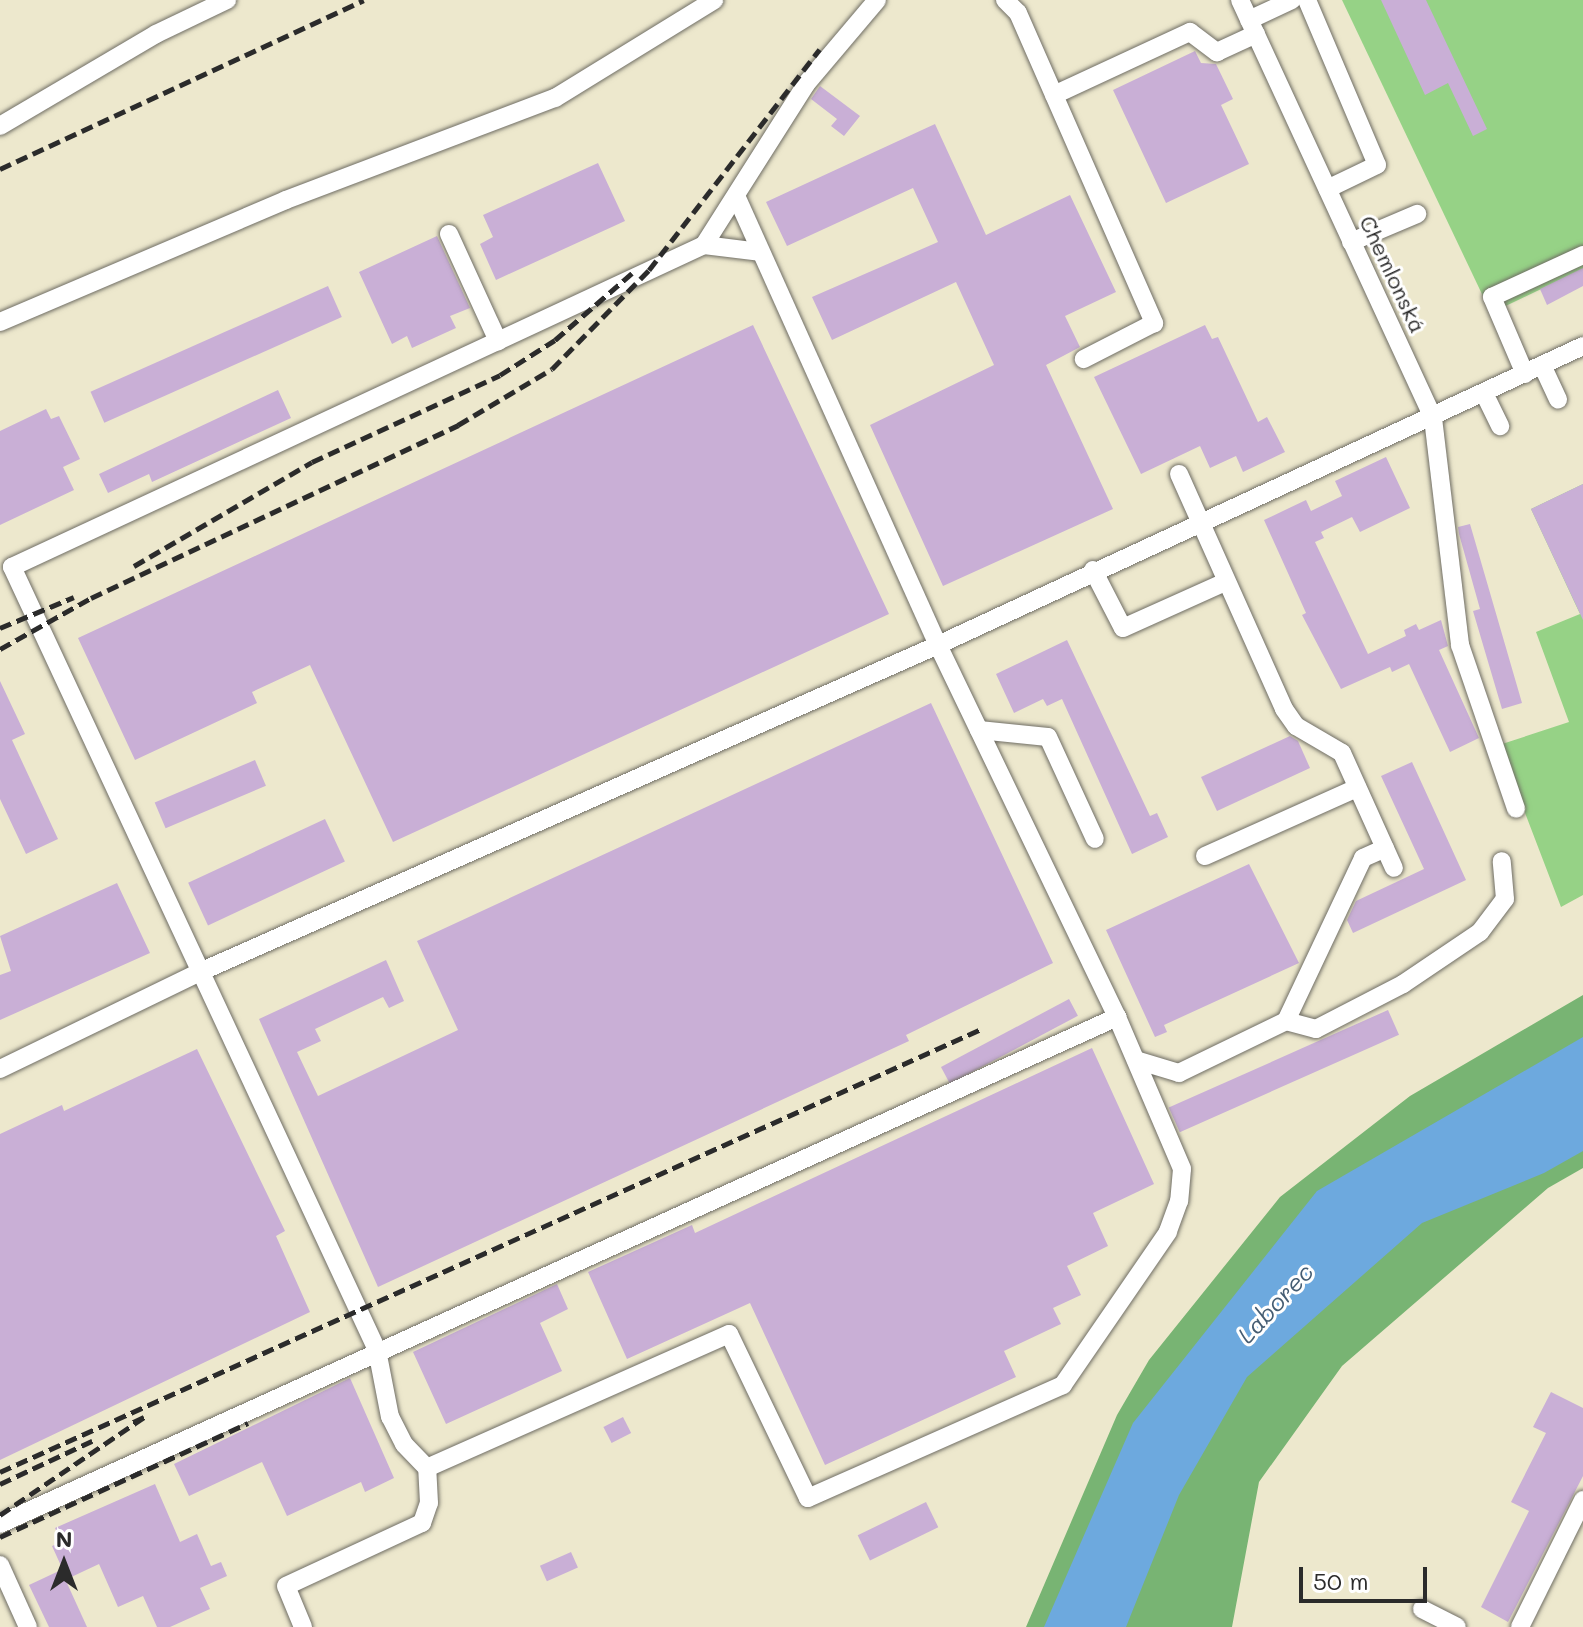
<!DOCTYPE html>
<html>
<head>
<meta charset="utf-8">
<style>
	body { margin:0 }
	#map { position:relative; width:1583px; height:1627px; overflow:hidden; background:#ede8cd; font-family:Mali,sans-serif }
	div>[style] { position:absolute }
	.green>* { inset:0; background:#96d286 }
	.forest>* { inset:0; background:#78b473 }
	.water>* { inset:0; background:#6da9de }
	.building>* { inset:0; background:#c9afd6; transform-origin:0 0 }
	.roads { filter:drop-shadow(0 0 2px #6f6d64) drop-shadow(0 0 2px #6f6d64) }
	.minor>* { height:18px; margin:-9px; padding:0 9px; transform-origin:9px; border-radius:9px; background:#fff }
	.rail>* { height:5px; margin-top:-2.5px; transform-origin:0; background:repeating-linear-gradient(90deg,#2b2b2b 0 12px,transparent 0 18px) }
	span { translate:-50% -50%; white-space:nowrap; text-align:center; line-height:1.15; -webkit-text-stroke:6px #fff; paint-order:stroke }
	.street-label { font-size:22px; color:#2b2b2b }
	.water-label { font-size:24px; color:#455d73; font-style:italic }
	.north { position:absolute; left:24px; top:1523px; width:80px; height:80px; -webkit-text-stroke:6px #fff; paint-order:stroke; rotate:0deg; font-size:22px; font-weight:700; line-height:32px; text-align:center; color:#2b2b2b }
	.north::after { content:''; display:block; margin:auto; width:28px; height:36px; background:#2b2b2b; clip-path:polygon(50% 0,100% 100%,50% 72%,0 100%) }
	.scale { position:absolute; left:1299px; top:1567px; width:128px; height:36px; box-sizing:border-box; border:4px solid #2b2b2b; border-top:0; padding-left:10px; font-size:24px; line-height:28px; white-space:nowrap; color:#2b2b2b; -webkit-text-stroke:6px #fff; paint-order:stroke }
</style>
</head>
<body>
<div id="map">
	<div class="green">
		<i style="clip-path:polygon(1342px 0,1583px 0,1583px 269px,1491px 313px)"></i>
		<i style="clip-path:polygon(1583px 484px,1583px 895px,1561px 907px,1499px 745px,1569px 722px,1536px 632px,1580px 614px,1531px 509px)"></i>
	</div>
	<div class="forest">
		<i style="clip-path:polygon(1583px 995px,1583px 1168px,1548px 1188px,1342px 1366px,1259px 1482px,1232px 1627px,1026px 1627px,1117px 1415px,1149px 1360px,1280px 1197px,1410px 1096px)"></i>
	</div>
	<div class="water">
		<i style="clip-path:polygon(1583px 1037px,1583px 1151px,1544px 1173px,1422px 1223px,1247px 1377px,1179px 1495px,1126px 1627px,1044px 1627px,1133px 1423px,1317px 1191px)"></i>
	</div>
	<div class="building">
		<i style="clip-path:polygon(1381px 0,1426px 0,1487px 129px,1473px 136px,1448px 83px,1425px 95px)"></i>
		<i style="clip-path:polygon(1195px 51px,1201px 63px,1216px 64px,1233px 99px,1221px 105px,1249px 164px,1166px 203px,1113px 90px)"></i>
		<i style="clip-path:polygon(820px 86px,860px 116px,844px 136px,831px 126px,837px 119px,811px 99px)"></i>
		<i style="clip-path:polygon(935px 124px,986px 235px,1070px 195px,1116px 292px,1065px 316px,1080px 347px,1046px 365px,1113px 509px,943px 586px,870px 425px,994px 365px,956px 282px,832px 340px,812px 297px,938px 242px,913px 188px,787px 246px,766px 202px)"></i>
		<i style="clip-path:polygon(598px 163px,625px 221px,496px 280px,480px 244px,493px 237px,483px 215px)"></i>
		<i style="clip-path:polygon(437px 236px,470px 308px,450px 316px,456px 328px,412px 348px,407px 336px,392px 344px,359px 272px)"></i>
		<i style="clip-path:polygon(1583px 268px,1583px 286px,1547px 305px,1540px 289px)"></i>
		<i style="left:328px;top:286px;width:34px;height:260px;rotate:66deg"></i>
		<i style="clip-path:polygon(753px 325px,889px 614px,393px 842px,310px 665px,252px 692px,257px 703px,135px 760px,78px 638px)"></i>
		<i style="clip-path:polygon(1205px 325px,1212px 339px,1218px 337px,1258px 422px,1267px 417px,1285px 452px,1243px 472px,1236px 456px,1210px 468px,1200px 446px,1141px 474px,1094px 377px)"></i>
		<i style="clip-path:polygon(278px 390px,291px 418px,152px 482px,149px 474px,108px 493px,99px 474px)"></i>
		<i style="clip-path:polygon(46px 409px,51px 419px,59px 416px,80px 459px,63px 467px,74px 490px,0 525px,0 431px)"></i>
		<i style="clip-path:polygon(1386px 457px,1410px 508px,1360px 532px,1352px 517px,1321px 532px,1324px 538px,1315px 542px,1368px 654px,1406px 636px,1404px 630px,1416px 624px,1419px 630px,1441px 620px,1448px 646px,1439px 650px,1479px 738px,1450px 752px,1409px 664px,1392px 672px,1390px 667px,1341px 689px,1302px 615px,1306px 613px,1264px 520px,1306px 500px,1311px 511px,1342px 496px,1335px 481px)"></i>
		<i style="clip-path:polygon(1583px 484px,1583px 620px,1531px 509px)"></i>
		<i style="clip-path:polygon(1470px 524px,1522px 703px,1502px 709px,1473px 611px,1480px 609px,1459px 534px,1458px 527px)"></i>
		<i style="clip-path:polygon(1067px 640px,1150px 816px,1157px 813px,1168px 837px,1132px 854px,1062px 699px,1047px 706px,1043px 699px,1014px 713px,996px 674px)"></i>
		<i style="clip-path:polygon(0 681px,25px 734px,12px 740px,58px 839px,26px 854px,0 799px)"></i>
		<i style="clip-path:polygon(931px 703px,1053px 963px,906px 1035px,909px 1041px,378px 1287px,259px 1019px,386px 960px,404px 1001px,389px 1008px,383px 997px,315px 1029px,321px 1041px,297px 1052px,318px 1096px,458px 1030px,417px 941px)"></i>
		<i style="clip-path:polygon(1290px 736px,1298px 741px,1310px 768px,1217px 811px,1201px 777px)"></i>
		<i style="left:255px;top:760px;width:28px;height:109px;rotate:67deg"></i>
		<i style="clip-path:polygon(1412px 762px,1466px 880px,1353px 933px,1347px 920px,1356px 901px,1424px 869px,1381px 776px)"></i>
		<i style="left:325px;top:819px;width:47px;height:151px;rotate:65deg"></i>
		<i style="clip-path:polygon(1249px 864px,1299px 963px,1164px 1025px,1167px 1032px,1155px 1037px,1106px 930px)"></i>
		<i style="clip-path:polygon(117px 883px,150px 953px,0 1020px,0 975px,11px 971px,0 936px)"></i>
		<i style="left:1069px;top:999px;width:19px;height:145px;rotate:62deg"></i>
		<i style="left:1388px;top:1010px;width:27px;height:240px;rotate:66deg"></i>
		<i style="clip-path:polygon(1092px 1048px,1154px 1184px,1093px 1213px,1108px 1246px,1067px 1266px,1081px 1295px,1053px 1308px,1061px 1324px,1004px 1351px,1016px 1377px,825px 1465px,750px 1303px,627px 1359px,588px 1272px,692px 1225px,695px 1233px)"></i>
		<i style="clip-path:polygon(197px 1049px,285px 1231px,276px 1236px,310px 1312px,0 1460px,0 1134px,62px 1105px,64px 1111px)"></i>
		<i style="clip-path:polygon(557px 1284px,568px 1309px,540px 1323px,562px 1371px,446px 1424px,413px 1352px)"></i>
		<i style="clip-path:polygon(350px 1378px,394px 1478px,365px 1492px,361px 1482px,287px 1516px,262px 1462px,189px 1496px,174px 1464px)"></i>
		<i style="clip-path:polygon(1551px 1392px,1583px 1408px,1583px 1476px,1508px 1622px,1481px 1607px,1529px 1511px,1511px 1502px,1546px 1433px,1533px 1427px)"></i>
		<i style="left:623px;top:1417px;width:18px;height:22px;rotate:63deg"></i>
		<i style="clip-path:polygon(155px 1484px,180px 1542px,197px 1534px,211px 1566px,221px 1562px,227px 1576px,200px 1588px,210px 1609px,170px 1627px,157px 1627px,143px 1596px,118px 1607px,99px 1564px,67px 1579px,52px 1546px,62px 1542px,55px 1528px)"></i>
		<i style="left:926px;top:1502px;width:28px;height:76px;rotate:64deg"></i>
		<i style="left:571px;top:1552px;width:17px;height:34px;rotate:66deg"></i>
		<i style="clip-path:polygon(61px 1570px,87px 1627px,49px 1627px,29px 1585px)"></i>
	</div>
	<div class="roads">
		<div class="minor">
			<i style="left:1005px;top:0;width:18px;rotate:45deg"></i>
			<i style="left:1018px;top:13px;width:339px;rotate:66.3deg"></i>
			<i style="left:1154px;top:323px;width:79px;rotate:152.8deg"></i>
			<i style="left:1240px;top:0;width:460px;rotate:65.2deg"></i>
			<i style="left:1433px;top:418px;width:229px;rotate:83.2deg"></i>
			<i style="left:1460px;top:645px;width:173px;rotate:71.1deg"></i>
			<i style="left:1307px;top:0;width:179px;rotate:67deg"></i>
			<i style="left:1377px;top:165px;width:55px;rotate:154.4deg"></i>
			<i style="left:1249px;top:20px;width:47px;rotate:-24.9deg"></i>
			<i style="left:1054px;top:95px;width:150px;rotate:-24.9deg"></i>
			<i style="left:1190px;top:32px;width:34px;rotate:37deg"></i>
			<i style="left:1217px;top:52px;width:43px;rotate:-24.8deg"></i>
			<i style="left:0;top:126px;width:181px;rotate:-30.5deg"></i>
			<i style="left:156px;top:34px;width:79px;rotate:-25.6deg"></i>
			<i style="left:737px;top:198px;width:490px;rotate:65.8deg"></i>
			<i style="left:938px;top:645px;width:413px;rotate:64.3deg"></i>
			<i style="left:1117px;top:1017px;width:165px;rotate:66.8deg"></i>
			<i style="left:1182px;top:1169px;width:32px;rotate:95deg"></i>
			<i style="left:1179px;top:1201px;width:33px;rotate:110deg"></i>
			<i style="left:1168px;top:1232px;width:186px;rotate:124.5deg"></i>
			<i style="left:1063px;top:1385px;width:279px;rotate:156.1deg"></i>
			<i style="left:808px;top:1498px;width:182px;rotate:-115.7deg"></i>
			<i style="left:729px;top:1334px;width:330px;rotate:156.1deg"></i>
			<i style="left:427px;top:1468px;width:33px;rotate:-134deg"></i>
			<i style="left:404px;top:1444px;width:30px;rotate:-117deg"></i>
			<i style="left:390px;top:1417px;width:68px;rotate:-101deg"></i>
			<i style="left:377px;top:1350px;width:864px;rotate:-114.99deg"></i>
			<i style="left:12px;top:567px;width:763px;rotate:-24.95deg"></i>
			<i style="left:704px;top:245px;width:191px;rotate:-57.6deg"></i>
			<i style="left:806px;top:84px;width:110px;rotate:-49.8deg"></i>
			<i style="left:449px;top:234px;width:118px;rotate:65.4deg"></i>
			<i style="left:1351px;top:242px;width:72px;rotate:-23deg"></i>
			<i style="left:704px;top:245px;width:56px;rotate:7.1deg"></i>
			<i style="left:0;top:322px;width:311px;rotate:-23.1deg"></i>
			<i style="left:286px;top:200px;width:288px;rotate:-20.8deg"></i>
			<i style="left:555px;top:98px;width:187px;rotate:-31.6deg"></i>
			<i style="left:1542px;top:365px;width:38px;rotate:65deg"></i>
			<i style="left:1525px;top:374px;width:84px;rotate:-113.2deg"></i>
			<i style="left:1492px;top:297px;width:100px;rotate:-24.8deg"></i>
			<i style="left:1484px;top:393px;width:37px;rotate:64deg"></i>
			<i style="left:1179px;top:474px;width:257px;rotate:65.9deg"></i>
			<i style="left:1284px;top:709px;width:21px;rotate:55deg"></i>
			<i style="left:1296px;top:726px;width:53px;rotate:30.4deg"></i>
			<i style="left:1342px;top:753px;width:126px;rotate:65.7deg"></i>
			<i style="left:1093px;top:570px;width:65px;rotate:62.7deg"></i>
			<i style="left:1123px;top:628px;width:110px;rotate:-24.2deg"></i>
			<i style="left:979px;top:730px;width:69px;rotate:5.8deg"></i>
			<i style="left:1048px;top:737px;width:112px;rotate:65.3deg"></i>
			<i style="left:1205px;top:856px;width:167px;rotate:-24.1deg"></i>
			<i style="left:1286px;top:1021px;width:31px;rotate:15deg"></i>
			<i style="left:1316px;top:1029px;width:98px;rotate:-27.3deg"></i>
			<i style="left:1403px;top:984px;width:93px;rotate:-34deg"></i>
			<i style="left:1480px;top:932px;width:41px;rotate:-52.9deg"></i>
			<i style="left:1505px;top:899px;width:38px;rotate:-95deg"></i>
			<i style="left:1136px;top:1060px;width:45px;rotate:16.8deg"></i>
			<i style="left:1179px;top:1073px;width:119px;rotate:-25.9deg"></i>
			<i style="left:1286px;top:1021px;width:180px;rotate:-64.7deg"></i>
			<i style="left:1363px;top:858px;width:24px;rotate:-24deg"></i>
			<i style="left:0;top:1069px;width:222px;rotate:-25.9deg"></i>
			<i style="left:200px;top:972px;width:807px;rotate:-23.9deg"></i>
			<i style="left:938px;top:645px;width:711px;rotate:-24.87deg"></i>
			<i style="left:0;top:1524px;width:1227px;rotate:-24.41deg"></i>
			<i style="left:0;top:1565px;width:68px;rotate:65.7deg"></i>
			<i style="left:1422px;top:1609px;width:39px;rotate:27deg"></i>
			<i style="left:303px;top:1627px;width:44px;rotate:-112.5deg"></i>
			<i style="left:286px;top:1586px;width:150px;rotate:-24.9deg"></i>
			<i style="left:422px;top:1523px;width:21px;rotate:-71deg"></i>
			<i style="left:429px;top:1503px;width:35px;rotate:-93deg"></i>
			<i style="left:1520px;top:1627px;width:142px;rotate:-63.6deg"></i>
		</div>
	</div>
	<div class="rail">
		<i style="left:0;top:169px;width:401px;rotate:-24.9deg"></i>
		<i style="left:134px;top:566px;width:206px;rotate:-30.3deg"></i>
		<i style="left:312px;top:462px;width:207px;rotate:-24.8deg"></i>
		<i style="left:500px;top:375px;width:65px;rotate:-32.5deg"></i>
		<i style="left:555px;top:340px;width:102px;rotate:-41deg"></i>
		<i style="left:0;top:628px;width:80px;rotate:-22.7deg"></i>
		<i style="left:0;top:649px;width:104px;rotate:-29.3deg"></i>
		<i style="left:91px;top:598px;width:406px;rotate:-25.2deg"></i>
		<i style="left:458px;top:425px;width:109px;rotate:-30.8deg"></i>
		<i style="left:552px;top:369px;width:139px;rotate:-45.6deg"></i>
		<i style="left:649px;top:270px;width:279px;rotate:-52.3deg"></i>
		<i style="left:0;top:1472px;width:1076px;rotate:-24.3deg"></i>
		<i style="left:0;top:1484px;width:102px;rotate:-25.1deg"></i>
		<i style="left:0;top:1515px;width:174px;rotate:-34.2deg"></i>
		<i style="left:144px;top:1417px;width:14px;rotate:155deg"></i>
		<i style="left:0;top:1537px;width:273px;rotate:-24.7deg"></i>
	</div>
	<div class="street-label">
		<span style="left:1393px;top:274px;rotate:65deg">Chemlonská</span>
	</div>
	<div class="water-label">
		<span style="left:1275px;top:1303px;rotate:-47deg">Laborec</span>
	</div>
	<div class="north">N</div>
	<div class="scale">50 m</div>
</div>
</body>
</html>
